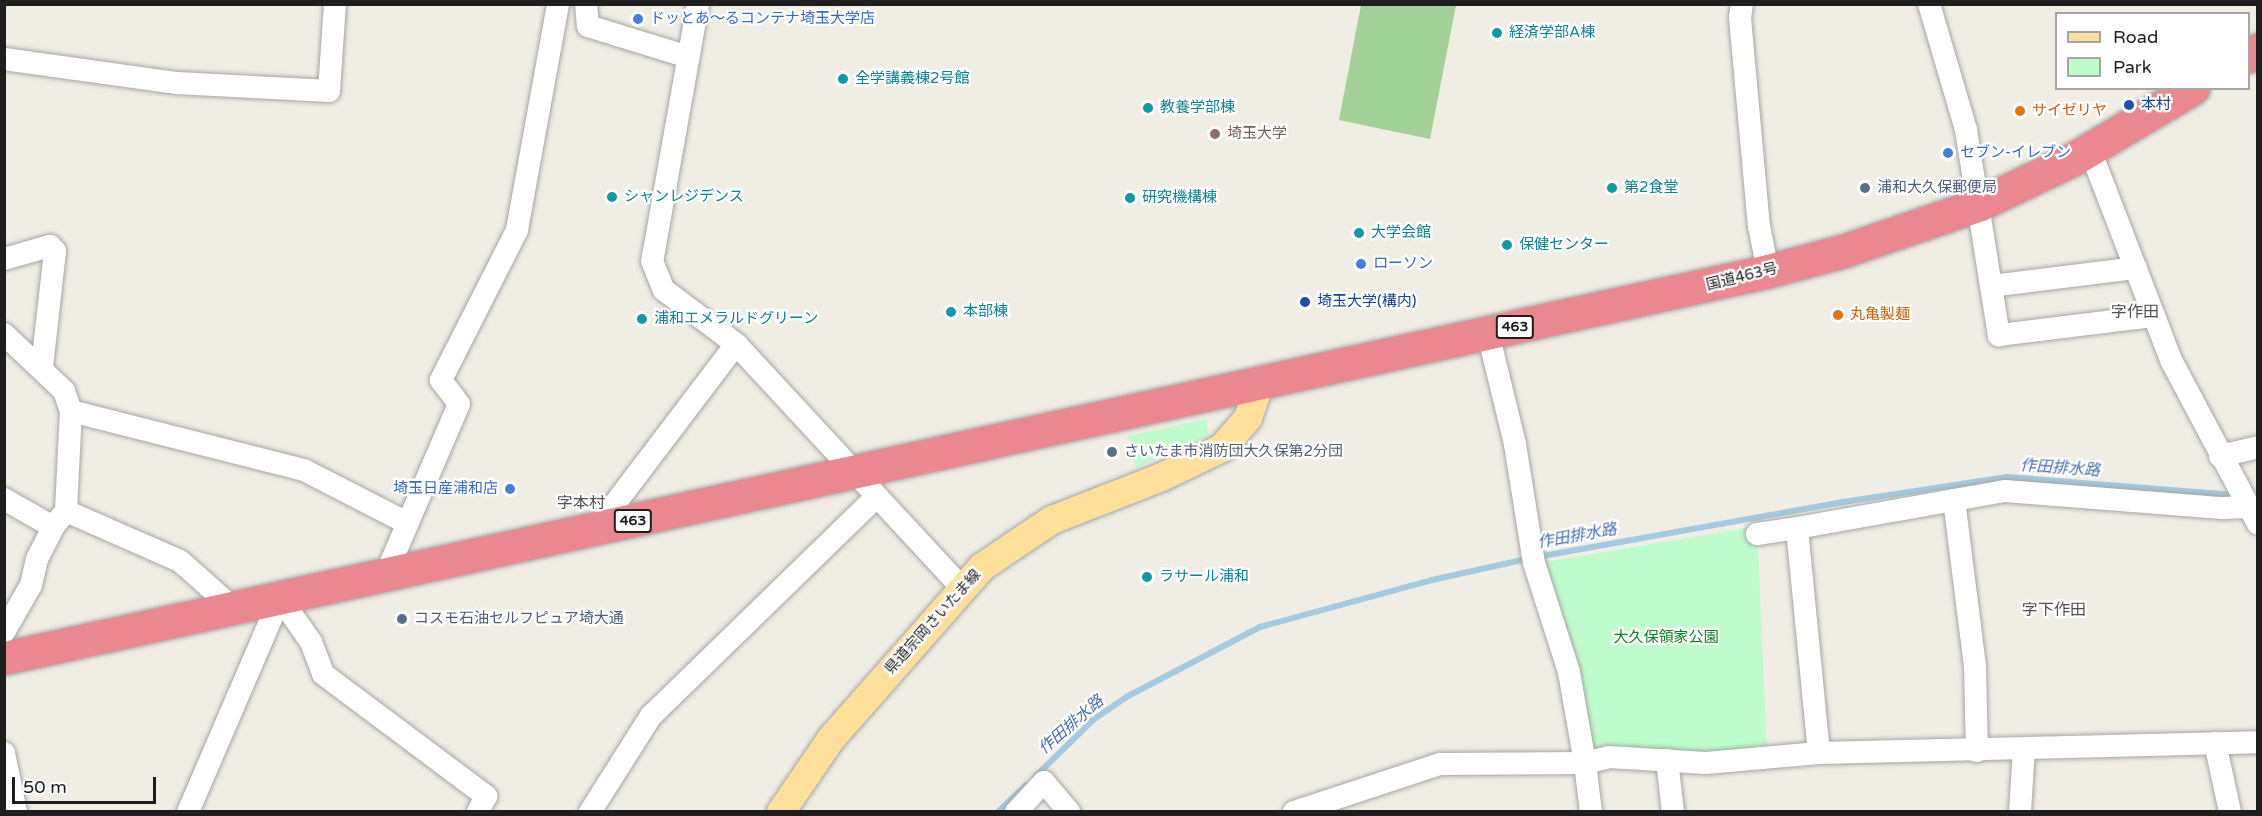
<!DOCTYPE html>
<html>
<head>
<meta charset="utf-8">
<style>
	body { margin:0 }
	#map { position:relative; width:2262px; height:816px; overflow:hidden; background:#f0ede4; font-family:"Varela Round","Noto Sans JP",sans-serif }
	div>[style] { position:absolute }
	.forest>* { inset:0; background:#a1d196 }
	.park>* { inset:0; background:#befccb }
	.stream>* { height:6px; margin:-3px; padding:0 3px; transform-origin:3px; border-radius:3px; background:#a2cae0 }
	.roads { filter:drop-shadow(0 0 2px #a5a5a5) drop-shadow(0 0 2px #a5a5a5) }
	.minor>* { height:22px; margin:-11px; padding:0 11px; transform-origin:11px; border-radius:11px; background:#fff }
	.major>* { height:28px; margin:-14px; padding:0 14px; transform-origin:14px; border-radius:14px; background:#ffdf9a }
	.highway>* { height:33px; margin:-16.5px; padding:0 16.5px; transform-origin:16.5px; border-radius:16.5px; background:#eb878e }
	.dots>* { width:16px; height:16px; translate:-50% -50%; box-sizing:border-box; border:3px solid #fff; border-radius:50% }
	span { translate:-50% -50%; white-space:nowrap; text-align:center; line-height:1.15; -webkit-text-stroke:4.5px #fff; paint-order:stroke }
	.shield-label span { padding:2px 4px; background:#fff; border:2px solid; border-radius:4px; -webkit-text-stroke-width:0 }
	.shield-label { font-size:14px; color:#1e1e1e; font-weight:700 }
	.shop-label { font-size:15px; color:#366cbe }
	.left { translate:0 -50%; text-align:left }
	.right { translate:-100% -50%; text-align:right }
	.culture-label { font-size:15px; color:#0d838f }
	.transit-label { font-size:15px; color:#164399 }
	.food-label { font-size:15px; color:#c56008 }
	.education-label { font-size:15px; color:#785e54 }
	.service-label { font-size:15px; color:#4e5e75 }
	.street-label { font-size:15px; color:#1e1e1e }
	.park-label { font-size:15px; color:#06831f }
	.neighbourhood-label { font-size:16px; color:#515151 }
	.water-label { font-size:16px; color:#456fb3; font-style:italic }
	.frame { position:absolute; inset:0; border:6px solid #1e1e1e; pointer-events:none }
	.legend { position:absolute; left:2055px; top:12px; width:195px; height:78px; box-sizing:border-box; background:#fff; border:2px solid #a5a5a5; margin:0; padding:8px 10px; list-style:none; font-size:18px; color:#1e1e1e }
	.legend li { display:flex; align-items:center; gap:12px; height:30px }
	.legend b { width:30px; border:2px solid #a5a5a5 }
	.scale { position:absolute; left:12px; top:777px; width:144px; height:27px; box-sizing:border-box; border:3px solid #1e1e1e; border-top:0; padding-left:8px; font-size:18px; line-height:21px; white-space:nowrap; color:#1e1e1e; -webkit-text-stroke:4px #fff; paint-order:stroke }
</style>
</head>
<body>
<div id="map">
	<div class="forest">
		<i style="clip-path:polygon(1361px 5px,1456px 5px,1430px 139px,1339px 120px)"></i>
	</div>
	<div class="park">
		<i style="clip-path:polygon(1206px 419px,1209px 435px,1136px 468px,1128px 436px)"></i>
		<i style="clip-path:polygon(1757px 526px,1767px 751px,1705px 755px,1590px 752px,1577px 671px,1546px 562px)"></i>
	</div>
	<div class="stream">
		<i style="left:1537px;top:557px;width:311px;rotate:-10.2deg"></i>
		<i style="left:1843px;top:502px;width:166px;rotate:-8.7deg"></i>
		<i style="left:2007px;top:477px;width:219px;rotate:4.5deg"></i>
		<i style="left:1036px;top:776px;width:80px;rotate:-44.5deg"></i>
		<i style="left:1093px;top:720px;width:42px;rotate:-34.4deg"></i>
		<i style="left:1128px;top:696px;width:149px;rotate:-27.6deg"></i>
		<i style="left:1260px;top:627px;width:178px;rotate:-15.3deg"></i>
		<i style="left:1432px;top:580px;width:97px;rotate:-12.5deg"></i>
		<i style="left:998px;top:812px;width:39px;rotate:-44deg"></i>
	</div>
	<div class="roads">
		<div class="minor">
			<i style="left:586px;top:4px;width:22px;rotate:85deg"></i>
			<i style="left:588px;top:26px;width:105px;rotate:17.2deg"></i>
			<i style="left:698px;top:4px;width:261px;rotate:100.1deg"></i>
			<i style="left:652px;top:261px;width:31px;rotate:68deg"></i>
			<i style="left:664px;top:290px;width:90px;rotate:36.9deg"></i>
			<i style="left:736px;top:344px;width:331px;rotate:47.2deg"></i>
			<i style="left:1742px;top:4px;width:14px;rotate:98deg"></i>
			<i style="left:1740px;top:18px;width:209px;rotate:84.8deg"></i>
			<i style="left:1759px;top:226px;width:46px;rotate:78.7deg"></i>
			<i style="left:1929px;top:4px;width:131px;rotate:73.6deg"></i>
			<i style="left:1966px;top:130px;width:208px;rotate:80.9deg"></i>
			<i style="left:1999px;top:335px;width:156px;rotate:-7deg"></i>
			<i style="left:4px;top:59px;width:175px;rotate:7.9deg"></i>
			<i style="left:177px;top:83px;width:152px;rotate:3deg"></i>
			<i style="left:329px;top:91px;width:87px;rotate:-86.1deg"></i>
			<i style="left:2090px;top:150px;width:227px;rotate:68.9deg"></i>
			<i style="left:2172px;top:362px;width:183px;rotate:62deg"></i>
			<i style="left:4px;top:259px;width:48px;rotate:-15.8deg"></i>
			<i style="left:50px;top:246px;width:7px;rotate:45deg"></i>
			<i style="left:55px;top:251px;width:117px;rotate:96.4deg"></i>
			<i style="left:1991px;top:286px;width:146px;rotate:-7.1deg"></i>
			<i style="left:4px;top:334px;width:83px;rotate:43.5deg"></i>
			<i style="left:64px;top:391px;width:21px;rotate:71deg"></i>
			<i style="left:71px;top:411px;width:100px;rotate:92.9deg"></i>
			<i style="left:66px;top:511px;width:124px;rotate:23.7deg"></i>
			<i style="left:180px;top:561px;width:71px;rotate:41.6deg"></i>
			<i style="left:71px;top:411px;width:240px;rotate:14.2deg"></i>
			<i style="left:304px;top:470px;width:114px;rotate:27.2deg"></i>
			<i style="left:2220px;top:456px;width:39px;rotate:-13deg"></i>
			<i style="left:4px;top:499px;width:56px;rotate:29.7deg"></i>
			<i style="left:1954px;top:500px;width:167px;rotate:82.8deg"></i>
			<i style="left:1975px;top:666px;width:85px;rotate:88.7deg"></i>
			<i style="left:595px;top:530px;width:233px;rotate:-52.8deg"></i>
			<i style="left:1757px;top:534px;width:40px;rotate:-8.5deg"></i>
			<i style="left:385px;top:576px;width:187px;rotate:-66.7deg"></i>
			<i style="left:459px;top:404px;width:30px;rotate:-127deg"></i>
			<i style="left:441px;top:380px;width:168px;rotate:-63.1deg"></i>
			<i style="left:517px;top:230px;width:230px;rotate:-79.7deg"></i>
			<i style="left:280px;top:598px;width:54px;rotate:54.8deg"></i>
			<i style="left:311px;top:642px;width:34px;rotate:69deg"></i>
			<i style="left:323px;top:674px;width:204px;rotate:36.8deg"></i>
			<i style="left:486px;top:796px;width:18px;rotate:117deg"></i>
			<i style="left:4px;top:632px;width:54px;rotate:-60.1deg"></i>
			<i style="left:31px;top:585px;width:27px;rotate:-77deg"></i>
			<i style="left:37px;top:559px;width:36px;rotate:-63deg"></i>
			<i style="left:53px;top:527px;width:21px;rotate:-51deg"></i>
			<i style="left:2215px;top:743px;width:71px;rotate:77.7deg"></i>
			<i style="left:4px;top:753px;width:60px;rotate:78.5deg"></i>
			<i style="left:1819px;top:753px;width:226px;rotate:-95.6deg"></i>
			<i style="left:1797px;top:528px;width:211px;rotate:-10.1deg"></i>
			<i style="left:2005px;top:491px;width:218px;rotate:4.5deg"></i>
			<i style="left:2222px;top:508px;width:27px;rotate:-2deg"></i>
			<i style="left:1667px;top:760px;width:52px;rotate:83.4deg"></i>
			<i style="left:188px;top:812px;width:233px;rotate:-66.7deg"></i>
			<i style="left:590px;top:812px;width:114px;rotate:-57.6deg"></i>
			<i style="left:651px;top:716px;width:313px;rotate:-44.2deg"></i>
			<i style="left:1016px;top:812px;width:41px;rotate:-47deg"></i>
			<i style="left:1044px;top:782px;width:39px;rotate:50deg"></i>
			<i style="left:1294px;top:812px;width:154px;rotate:-18.2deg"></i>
			<i style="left:1440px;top:764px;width:145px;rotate:-0.4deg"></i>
			<i style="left:1585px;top:763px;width:92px;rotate:-100deg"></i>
			<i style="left:1569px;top:672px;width:114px;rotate:-107.8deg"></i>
			<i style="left:1534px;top:563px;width:121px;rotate:-99.1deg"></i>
			<i style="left:1515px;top:444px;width:114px;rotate:-103.7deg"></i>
			<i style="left:1591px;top:812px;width:49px;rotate:-97deg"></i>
			<i style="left:1585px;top:763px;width:25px;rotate:-14deg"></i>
			<i style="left:1609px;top:757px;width:97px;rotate:3.5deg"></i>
			<i style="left:1706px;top:763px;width:113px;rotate:-5.1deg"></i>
			<i style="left:1819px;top:753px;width:439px;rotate:-1.4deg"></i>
			<i style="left:2020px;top:812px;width:63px;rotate:-86.4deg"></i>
		</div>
		<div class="major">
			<i style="left:781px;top:812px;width:88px;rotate:-55.6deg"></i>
			<i style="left:831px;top:739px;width:229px;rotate:-48.7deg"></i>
			<i style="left:982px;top:567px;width:84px;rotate:-33.9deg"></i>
			<i style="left:1052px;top:520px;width:118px;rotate:-21.4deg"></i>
			<i style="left:1162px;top:477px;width:67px;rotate:-25.8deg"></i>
			<i style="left:1222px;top:448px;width:40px;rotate:-49deg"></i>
			<i style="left:1248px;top:418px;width:39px;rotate:-71deg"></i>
		</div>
		<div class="highway">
			<i style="left:2248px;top:56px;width:12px;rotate:-31deg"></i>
			<i style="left:4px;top:658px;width:1806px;rotate:-12.37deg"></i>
			<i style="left:1768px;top:271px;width:78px;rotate:-14.9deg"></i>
			<i style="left:1843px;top:251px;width:145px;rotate:-18.9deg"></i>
			<i style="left:1980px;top:204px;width:106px;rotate:-25.8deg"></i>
			<i style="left:2075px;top:158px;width:137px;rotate:-30.7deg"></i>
		</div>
	</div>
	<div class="dots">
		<i style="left:638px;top:19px;background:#3f7fe0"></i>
		<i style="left:1497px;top:33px;background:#0f9aa8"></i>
		<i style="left:843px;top:79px;background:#0f9aa8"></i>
		<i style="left:2129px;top:105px;background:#1a4fb4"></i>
		<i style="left:1148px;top:108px;background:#0f9aa8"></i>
		<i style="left:2020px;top:111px;background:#e8710a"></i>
		<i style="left:1215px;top:134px;background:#8d6e63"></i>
		<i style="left:1948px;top:153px;background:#3f7fe0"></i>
		<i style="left:1612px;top:188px;background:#0f9aa8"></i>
		<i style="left:1865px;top:188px;background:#5c6f8a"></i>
		<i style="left:612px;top:197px;background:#0f9aa8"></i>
		<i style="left:1130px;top:198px;background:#0f9aa8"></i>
		<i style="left:1359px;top:233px;background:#0f9aa8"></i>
		<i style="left:1507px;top:245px;background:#0f9aa8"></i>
		<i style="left:1361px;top:264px;background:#3f7fe0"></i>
		<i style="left:1305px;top:302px;background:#1a4fb4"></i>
		<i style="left:951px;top:312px;background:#0f9aa8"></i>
		<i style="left:1838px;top:315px;background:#e8710a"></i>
		<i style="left:642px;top:319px;background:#0f9aa8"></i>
		<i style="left:1112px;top:452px;background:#5c6f8a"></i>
		<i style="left:510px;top:489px;background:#3f7fe0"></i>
		<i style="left:1147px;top:577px;background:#0f9aa8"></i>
		<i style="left:402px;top:619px;background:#5c6f8a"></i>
	</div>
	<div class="shield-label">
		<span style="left:1515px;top:327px">463</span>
		<span style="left:633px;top:521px">463</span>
	</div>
	<div class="shop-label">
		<span class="left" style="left:650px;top:19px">ドッとあ～るコンテナ埼玉大学店</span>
		<span class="left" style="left:1960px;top:153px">セブン-イレブン</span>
		<span class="left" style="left:1373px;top:264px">ローソン</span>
		<span class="right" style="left:498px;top:489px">埼玉日産浦和店</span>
	</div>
	<div class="culture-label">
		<span class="left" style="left:1509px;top:33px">経済学部A棟</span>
		<span class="left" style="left:855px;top:79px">全学講義棟2号館</span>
		<span class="left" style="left:1160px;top:108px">教養学部棟</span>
		<span class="left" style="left:1624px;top:188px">第2食堂</span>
		<span class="left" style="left:624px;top:197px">シャンレジデンス</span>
		<span class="left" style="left:1142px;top:198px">研究機構棟</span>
		<span class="left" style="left:1371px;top:233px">大学会館</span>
		<span class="left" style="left:1519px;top:245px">保健センター</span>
		<span class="left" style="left:963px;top:312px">本部棟</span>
		<span class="left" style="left:654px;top:319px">浦和エメラルドグリーン</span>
		<span class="left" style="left:1159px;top:577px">ラサール浦和</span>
	</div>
	<div class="transit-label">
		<span class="left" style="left:2141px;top:105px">本村</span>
		<span class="left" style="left:1317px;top:302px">埼玉大学(構内)</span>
	</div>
	<div class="food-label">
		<span class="left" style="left:2032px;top:111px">サイゼリヤ</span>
		<span class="left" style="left:1850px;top:315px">丸亀製麺</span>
	</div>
	<div class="education-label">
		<span class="left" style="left:1227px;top:134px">埼玉大学</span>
	</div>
	<div class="service-label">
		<span class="left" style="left:1877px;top:188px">浦和大久保郵便局</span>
		<span class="left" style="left:1124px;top:452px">さいたま市消防団大久保第2分団</span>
		<span class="left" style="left:414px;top:619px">コスモ石油セルフピュア埼大通</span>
	</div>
	<div class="street-label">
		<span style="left:1742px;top:277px;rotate:-14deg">国道463号</span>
		<span style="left:933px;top:622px;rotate:-48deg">県道宗岡さいたま線</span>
	</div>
	<div class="park-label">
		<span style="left:1666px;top:638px">大久保領家公園</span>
	</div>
	<div class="neighbourhood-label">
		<span style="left:2135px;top:312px">字作田</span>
		<span style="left:581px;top:503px">字本村</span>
		<span style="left:2054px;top:610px">字下作田</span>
	</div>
	<div class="water-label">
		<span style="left:2060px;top:468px;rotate:4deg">作田排水路</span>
		<span style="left:1577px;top:536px;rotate:-10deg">作田排水路</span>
		<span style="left:1071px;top:725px;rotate:-41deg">作田排水路</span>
	</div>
	<div class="frame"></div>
	<ul class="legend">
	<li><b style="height:8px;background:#ffdf9a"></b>Road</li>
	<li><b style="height:16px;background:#befccb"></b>Park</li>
	</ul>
	<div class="scale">50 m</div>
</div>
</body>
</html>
